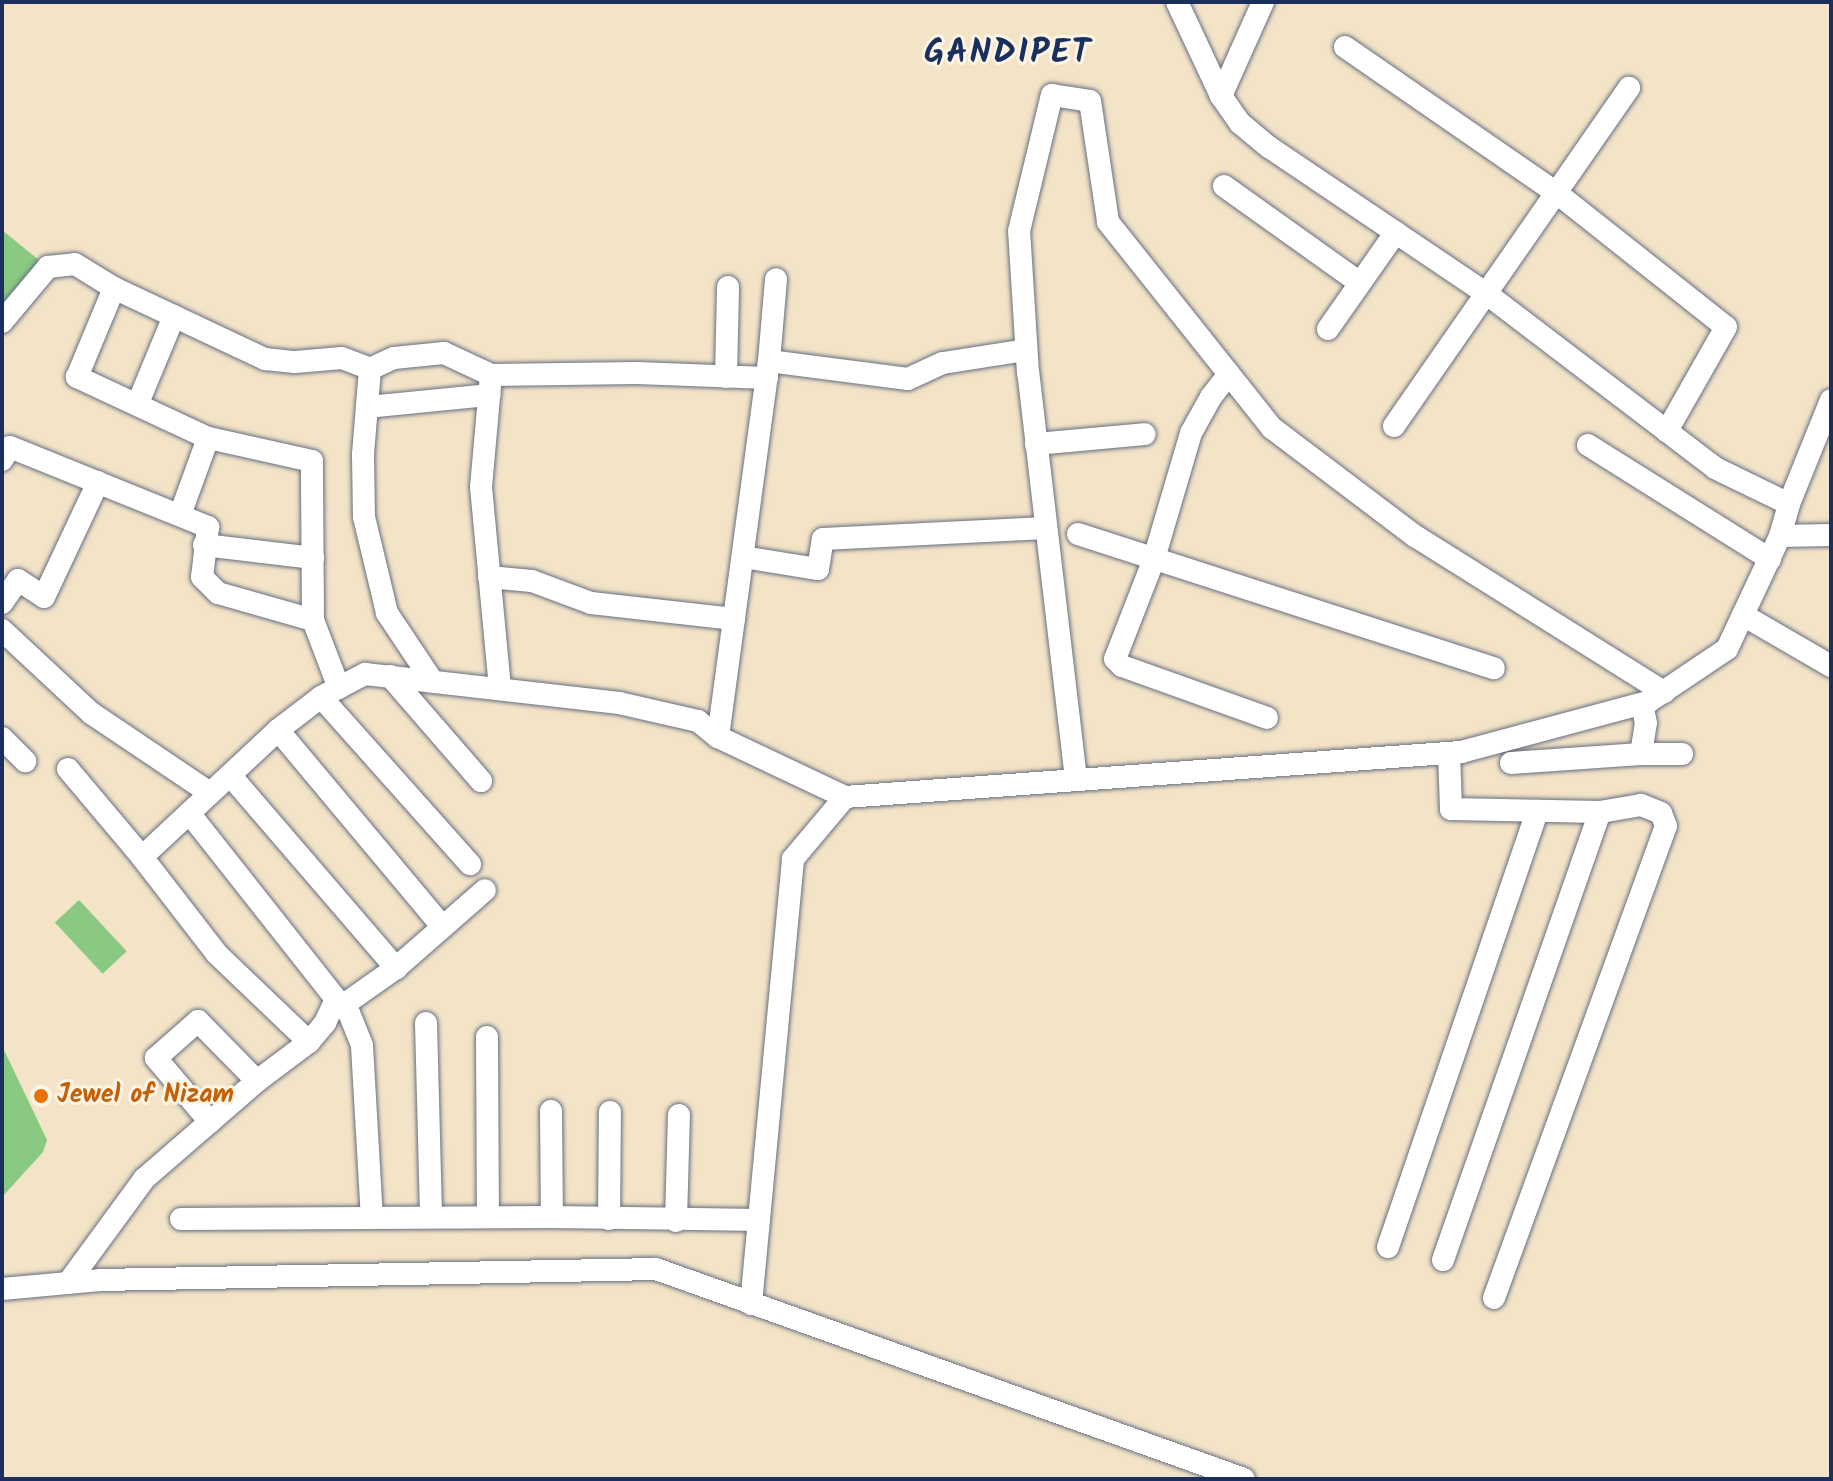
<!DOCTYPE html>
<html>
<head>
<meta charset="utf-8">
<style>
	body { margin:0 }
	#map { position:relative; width:1833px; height:1481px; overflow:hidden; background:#f3e4c7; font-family:Kalam,sans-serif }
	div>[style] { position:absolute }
	.green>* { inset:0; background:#89c981; transform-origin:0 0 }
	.roads { filter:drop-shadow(0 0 2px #676e83) drop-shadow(0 0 2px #676e83) }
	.minor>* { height:22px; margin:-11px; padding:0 11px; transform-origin:11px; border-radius:11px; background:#fff }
	.dots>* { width:22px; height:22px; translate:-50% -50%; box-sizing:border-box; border:4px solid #fcf5e5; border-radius:50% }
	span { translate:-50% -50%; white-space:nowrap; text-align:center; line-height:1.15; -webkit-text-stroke:6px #fcf5e5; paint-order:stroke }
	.food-label { font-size:26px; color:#c56008; font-weight:700 }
	.left { translate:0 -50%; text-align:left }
	.district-label { font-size:34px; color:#1b2f5e; font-weight:700; letter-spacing:2px }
	.frame { position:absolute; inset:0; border:4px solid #1b2f5e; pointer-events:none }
</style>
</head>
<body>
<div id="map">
	<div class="green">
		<i style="clip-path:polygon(2px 230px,45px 265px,2px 317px)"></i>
		<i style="left:79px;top:900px;width:70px;height:33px;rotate:47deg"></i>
		<i style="clip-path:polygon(2px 1046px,47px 1140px,43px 1152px,2px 1197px)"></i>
	</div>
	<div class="roads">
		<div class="minor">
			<i style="left:1177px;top:2px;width:104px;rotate:64.9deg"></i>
			<i style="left:1221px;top:96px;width:33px;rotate:55deg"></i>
			<i style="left:1240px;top:123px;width:38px;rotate:40deg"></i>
			<i style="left:1269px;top:147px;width:263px;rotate:34deg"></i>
			<i style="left:1487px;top:294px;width:287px;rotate:37.3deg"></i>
			<i style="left:1715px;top:468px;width:82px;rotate:25.9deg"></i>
			<i style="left:1345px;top:47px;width:259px;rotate:34.6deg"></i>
			<i style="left:1558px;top:194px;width:214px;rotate:38.4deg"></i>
			<i style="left:1726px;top:327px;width:120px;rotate:119.6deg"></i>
			<i style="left:1221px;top:96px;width:103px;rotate:-65.9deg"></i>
			<i style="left:1224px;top:186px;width:167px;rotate:35.5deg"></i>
			<i style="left:2px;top:322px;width:72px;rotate:-50.1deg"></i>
			<i style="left:48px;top:267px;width:27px;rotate:-6deg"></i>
			<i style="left:75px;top:264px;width:46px;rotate:31.6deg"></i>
			<i style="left:1328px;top:329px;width:118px;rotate:-55deg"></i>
			<i style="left:769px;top:361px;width:82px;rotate:-85.1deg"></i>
			<i style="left:370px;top:369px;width:86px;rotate:94.7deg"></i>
			<i style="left:363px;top:455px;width:62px;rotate:89.1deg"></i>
			<i style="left:364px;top:517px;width:99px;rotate:76.5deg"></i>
			<i style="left:387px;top:613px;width:79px;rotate:56.3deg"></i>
			<i style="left:1229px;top:374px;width:29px;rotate:128deg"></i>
			<i style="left:1211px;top:397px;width:41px;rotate:119.1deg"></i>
			<i style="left:1191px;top:433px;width:131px;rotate:106.4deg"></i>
			<i style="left:1154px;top:559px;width:107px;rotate:111.3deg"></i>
			<i style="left:1115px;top:659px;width:10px;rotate:45deg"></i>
			<i style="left:1122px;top:666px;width:154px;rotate:19.7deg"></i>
			<i style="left:491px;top:375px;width:112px;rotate:95.1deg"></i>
			<i style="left:481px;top:487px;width:202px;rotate:84.6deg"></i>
			<i style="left:726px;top:377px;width:90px;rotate:-88.7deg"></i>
			<i style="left:138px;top:403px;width:94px;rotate:-67.5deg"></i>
			<i style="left:367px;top:407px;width:123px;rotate:-5.6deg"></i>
			<i style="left:1394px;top:426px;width:412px;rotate:-55.2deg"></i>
			<i style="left:1036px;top:444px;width:109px;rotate:-5.2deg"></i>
			<i style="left:1588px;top:445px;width:215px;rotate:32.1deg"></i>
			<i style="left:2px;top:460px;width:15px;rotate:-58deg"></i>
			<i style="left:10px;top:447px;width:214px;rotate:22deg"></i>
			<i style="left:208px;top:527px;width:50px;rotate:96.8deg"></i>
			<i style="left:202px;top:577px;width:23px;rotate:45deg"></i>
			<i style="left:218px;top:593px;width:99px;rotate:15.9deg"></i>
			<i style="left:180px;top:515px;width:82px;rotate:-70deg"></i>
			<i style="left:1078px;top:534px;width:437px;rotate:17.9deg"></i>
			<i style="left:1780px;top:536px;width:51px;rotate:-1.1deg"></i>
			<i style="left:204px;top:545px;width:110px;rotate:6.8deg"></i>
			<i style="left:743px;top:557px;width:76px;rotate:9.1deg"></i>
			<i style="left:818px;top:569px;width:30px;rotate:-81deg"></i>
			<i style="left:823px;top:539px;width:223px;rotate:-2.8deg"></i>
			<i style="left:489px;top:577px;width:43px;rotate:5.3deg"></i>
			<i style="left:532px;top:581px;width:63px;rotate:20.4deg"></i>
			<i style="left:591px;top:603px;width:144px;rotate:6.4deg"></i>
			<i style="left:2px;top:603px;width:28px;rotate:-55deg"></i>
			<i style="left:18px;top:580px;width:31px;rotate:33deg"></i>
			<i style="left:44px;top:597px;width:127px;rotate:-64.8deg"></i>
			<i style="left:1743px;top:615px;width:102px;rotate:30.1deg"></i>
			<i style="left:2px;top:630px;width:122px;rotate:43deg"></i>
			<i style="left:91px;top:713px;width:143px;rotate:33.9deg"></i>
			<i style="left:390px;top:676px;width:139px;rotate:49.1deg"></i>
			<i style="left:339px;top:688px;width:73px;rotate:-110.9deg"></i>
			<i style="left:313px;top:620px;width:159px;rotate:-90.4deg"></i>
			<i style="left:312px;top:461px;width:107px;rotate:-167.5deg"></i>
			<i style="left:208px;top:438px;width:145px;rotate:-155deg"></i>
			<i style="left:77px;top:377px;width:96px;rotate:-67.4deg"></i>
			<i style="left:114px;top:288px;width:167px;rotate:25.2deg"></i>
			<i style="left:265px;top:359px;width:30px;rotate:6deg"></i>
			<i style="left:295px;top:362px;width:47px;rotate:-4.9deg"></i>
			<i style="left:342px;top:358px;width:30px;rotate:21deg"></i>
			<i style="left:370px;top:369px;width:26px;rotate:-25deg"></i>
			<i style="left:394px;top:358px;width:50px;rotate:-5.7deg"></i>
			<i style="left:444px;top:353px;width:52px;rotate:25.1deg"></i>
			<i style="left:491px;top:375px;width:146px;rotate:-0.8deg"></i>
			<i style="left:637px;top:373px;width:130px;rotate:2.2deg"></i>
			<i style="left:321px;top:697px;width:224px;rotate:48.3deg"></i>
			<i style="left:278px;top:730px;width:256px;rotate:50.1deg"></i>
			<i style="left:718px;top:737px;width:379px;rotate:-82.3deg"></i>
			<i style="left:769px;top:361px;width:140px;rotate:7.4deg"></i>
			<i style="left:908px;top:379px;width:38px;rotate:-25deg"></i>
			<i style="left:943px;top:363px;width:84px;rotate:-8.9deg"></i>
			<i style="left:2px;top:738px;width:33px;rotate:45deg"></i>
			<i style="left:1641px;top:754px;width:41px"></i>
			<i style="left:1511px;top:763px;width:130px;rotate:-4deg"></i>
			<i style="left:1641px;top:754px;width:31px;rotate:-81deg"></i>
			<i style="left:1646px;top:723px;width:19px;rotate:-102deg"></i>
			<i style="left:68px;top:769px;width:115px;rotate:49.9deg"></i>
			<i style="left:230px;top:775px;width:255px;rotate:49.3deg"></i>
			<i style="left:1076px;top:779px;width:409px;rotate:-96.7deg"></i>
			<i style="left:1028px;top:373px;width:142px;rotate:-93.6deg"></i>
			<i style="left:1019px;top:231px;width:140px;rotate:-76.4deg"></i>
			<i style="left:1052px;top:95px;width:38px;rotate:9deg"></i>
			<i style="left:1090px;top:101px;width:122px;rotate:81.5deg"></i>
			<i style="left:1108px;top:222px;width:263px;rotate:51.5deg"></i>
			<i style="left:1272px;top:428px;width:179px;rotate:37.1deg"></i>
			<i style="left:1415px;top:536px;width:294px;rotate:32.1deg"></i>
			<i style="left:336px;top:999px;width:19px;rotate:47deg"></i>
			<i style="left:349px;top:1013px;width:35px;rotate:68deg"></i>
			<i style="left:362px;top:1046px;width:171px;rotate:86.7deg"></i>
			<i style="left:342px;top:1006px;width:66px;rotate:-35.1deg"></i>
			<i style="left:396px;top:968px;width:118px;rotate:-41.2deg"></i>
			<i style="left:426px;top:1023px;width:194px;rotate:88.5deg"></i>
			<i style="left:487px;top:1037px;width:180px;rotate:89.7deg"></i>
			<i style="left:309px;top:1042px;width:127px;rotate:-136.3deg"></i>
			<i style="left:217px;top:954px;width:123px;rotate:-127.7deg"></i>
			<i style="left:142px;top:857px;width:186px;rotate:-43deg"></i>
			<i style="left:278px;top:730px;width:54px;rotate:-37.5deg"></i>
			<i style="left:321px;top:697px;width:50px;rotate:-27.6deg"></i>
			<i style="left:365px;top:674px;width:256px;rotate:6.5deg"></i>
			<i style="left:619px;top:703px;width:81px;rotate:12.8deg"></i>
			<i style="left:698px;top:721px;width:26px;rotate:39deg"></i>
			<i style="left:718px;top:737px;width:140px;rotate:25.3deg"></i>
			<i style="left:551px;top:1111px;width:106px;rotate:89.5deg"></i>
			<i style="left:210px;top:1122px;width:84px;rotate:-130.2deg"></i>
			<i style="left:156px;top:1058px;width:56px;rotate:-41.4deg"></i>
			<i style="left:198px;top:1021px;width:84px;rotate:45.5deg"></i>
			<i style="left:181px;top:1219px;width:371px;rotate:-0.3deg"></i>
			<i style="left:552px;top:1217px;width:207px;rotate:0.8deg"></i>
			<i style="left:609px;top:1219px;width:107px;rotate:-89.5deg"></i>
			<i style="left:676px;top:1221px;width:106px;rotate:-88.4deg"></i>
			<i style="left:1388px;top:1247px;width:461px;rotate:-71.1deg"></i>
			<i style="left:1443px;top:1260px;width:475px;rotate:-70.7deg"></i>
			<i style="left:1600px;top:812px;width:149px;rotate:-178.8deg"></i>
			<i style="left:1451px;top:809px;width:56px;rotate:-92deg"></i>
			<i style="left:68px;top:1283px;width:129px;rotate:-53.8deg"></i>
			<i style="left:144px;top:1179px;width:150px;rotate:-40.9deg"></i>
			<i style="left:257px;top:1081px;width:65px;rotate:-36.9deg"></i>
			<i style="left:309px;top:1042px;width:25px;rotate:-50deg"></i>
			<i style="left:325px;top:1023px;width:26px;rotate:-65deg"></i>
			<i style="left:336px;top:999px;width:237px;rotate:-128.3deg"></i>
			<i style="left:2px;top:1289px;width:98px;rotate:-5.2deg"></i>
			<i style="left:100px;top:1280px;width:556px;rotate:-1.13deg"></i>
			<i style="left:656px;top:1269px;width:624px;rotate:19.65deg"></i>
			<i style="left:1494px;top:1298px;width:502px;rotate:-69.98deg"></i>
			<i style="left:1666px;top:826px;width:14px;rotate:-111deg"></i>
			<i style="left:1661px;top:813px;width:22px;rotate:-158deg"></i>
			<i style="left:1641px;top:805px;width:42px;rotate:170.3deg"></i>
			<i style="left:751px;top:1304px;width:447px;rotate:-84.6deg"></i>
			<i style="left:793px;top:859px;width:81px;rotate:-50deg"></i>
			<i style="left:845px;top:797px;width:618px;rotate:-4.18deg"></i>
			<i style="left:1461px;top:752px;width:194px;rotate:-15deg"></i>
			<i style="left:1648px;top:702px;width:95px;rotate:-33.9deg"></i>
			<i style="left:1727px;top:649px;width:125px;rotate:-64.9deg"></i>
			<i style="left:1780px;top:536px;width:33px;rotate:-74deg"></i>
			<i style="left:1789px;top:504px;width:112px;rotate:-68deg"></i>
		</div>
	</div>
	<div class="dots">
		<i style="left:41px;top:1096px;background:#e8710a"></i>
	</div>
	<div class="food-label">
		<span class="left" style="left:57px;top:1096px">Jewel of Nizam</span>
	</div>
	<div class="district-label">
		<span style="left:1008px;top:54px">GANDIPET</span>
	</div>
	<div class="frame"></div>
</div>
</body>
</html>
